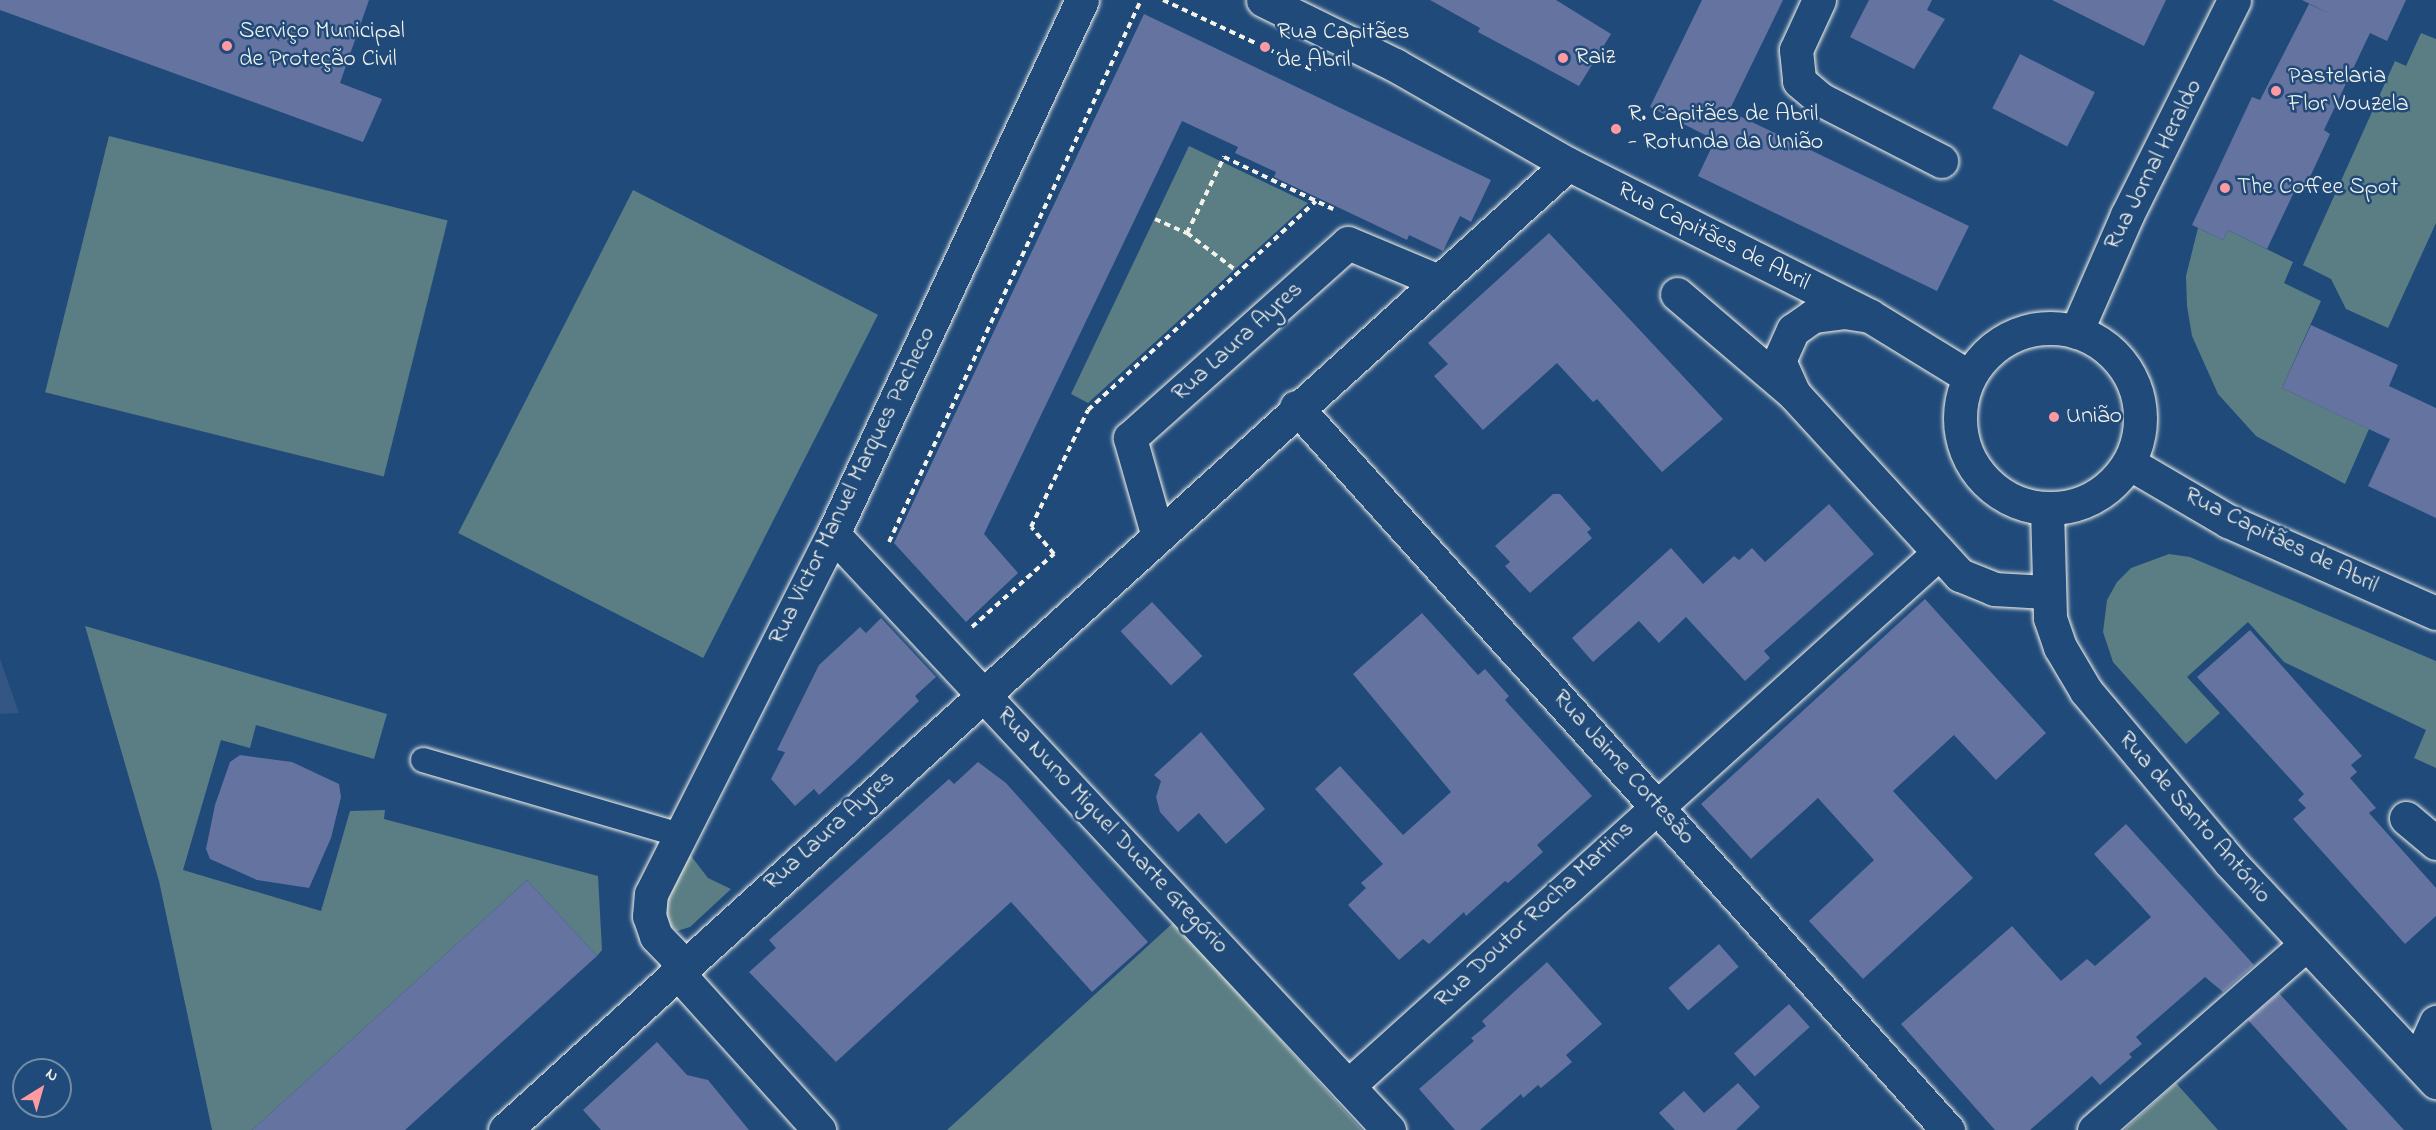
<!DOCTYPE html>
<html>
<head>
<meta charset="utf-8">
<style>
	body { margin:0 }
	#map { position:relative; width:2436px; height:1130px; overflow:hidden; background:#1f4a7a; font-family:"Indie Flower",sans-serif }
	div>[style] { position:absolute }
	.built>* { inset:0; background:#345685 }
	.green>* { inset:0; background:#5a7e84; transform-origin:0 0 }
	.building>* { inset:0; background:#6573a0; transform-origin:0 0 }
	.path>* { height:4px; margin-top:-2px; transform-origin:0; background:repeating-linear-gradient(90deg,#f4f1e8 0 6px,transparent 0 10.5px) }
	.roads { filter:drop-shadow(0 0 2px #f4f1e8) drop-shadow(0 0 2px #f4f1e8) }
	.lane>* { height:24px; margin:-12px; padding:0 12px; transform-origin:12px; border-radius:12px; background:#1f4a7a }
	.street>* { height:33px; margin:-16.5px; padding:0 16.5px; transform-origin:16.5px; border-radius:16.5px; background:#1f4a7a }
	.secondary>* { height:33px; margin:-16.5px; padding:0 16.5px; transform-origin:16.5px; border-radius:16.5px; background:#1f4a7a }
	.secondary>.ring { margin:-16.5px; padding:0; box-sizing:content-box; background:none; border:33px solid #1f4a7a; border-radius:50% }
	.dots>* { width:16px; height:16px; translate:-50% -50%; box-sizing:border-box; border:3px solid #1f4a7a; border-radius:50% }
	span { translate:-50% -50%; white-space:nowrap; text-align:center; line-height:1.15; -webkit-text-stroke:5px #1f4a7a; paint-order:stroke }
	.poi-label { font-size:24px; color:#f4f1e8 }
	.left { translate:0 -50%; text-align:left }
	.street-label { font-size:24px; color:#f4f1e8 }
	.north { position:absolute; left:12px; top:1058px; width:60px; height:60px; box-sizing:border-box; background:#1f4a7a; border:2px solid #748da6; border-radius:50%; rotate:37deg; font-size:16px; font-weight:700; line-height:24px; text-align:center; color:#f4f1e8 }
	.north::after { content:''; display:block; margin:auto; width:21px; height:27px; background:#ff9aa2; clip-path:polygon(50% 0,100% 100%,50% 72%,0 100%) }
</style>
</head>
<body>
<div id="map">
	<div class="built">
		<i style="clip-path:polygon(0 659px,19px 713px,0 714px)"></i>
	</div>
	<div class="green">
		<i style="clip-path:polygon(2421px 33px,2436px 39px,2436px 223px,2388px 328px,2346px 309px,2331px 279px,2303px 265px,2395px 61px,2406px 66px)"></i>
		<i style="left:109px;top:136px;width:349px;height:264px;rotate:14deg"></i>
		<i style="clip-path:polygon(1189px 146px,1308px 203px,1088px 403px,1071px 394px)"></i>
		<i style="left:633px;top:190px;width:275px;height:385px;rotate:27deg"></i>
		<i style="clip-path:polygon(2198px 228px,2223px 240px,2228px 230px,2293px 262px,2284px 283px,2321px 301px,2282px 388px,2369px 429px,2345px 484px,2256px 436px,2218px 394px,2192px 336px,2187px 306px,2186px 276px)"></i>
		<i style="clip-path:polygon(2169px 554px,2190px 557px,2436px 661px,2436px 768px,2414px 758px,2426px 730px,2284px 662px,2248px 622px,2187px 677px,2220px 713px,2186px 744px,2113px 662px,2103px 632px,2107px 600px,2117px 582px,2131px 568px)"></i>
		<i style="clip-path:polygon(85px 626px,387px 714px,374px 759px,256px 725px,250px 748px,221px 740px,183px 870px,321px 911px,350px 811px,385px 810px,384px 819px,598px 876px,602px 950px,597px 956px,527px 880px,252px 1130px,212px 1130px,159px 881px)"></i>
		<i style="clip-path:polygon(688px 852px,708px 878px,731px 889px,690px 927px,677px 931px,667px 923px,666px 894px)"></i>
		<i style="clip-path:polygon(1174px 922px,1362px 1130px,947px 1130px)"></i>
		<i style="clip-path:polygon(2176px 1083px,2218px 1130px,2124px 1130px)"></i>
	</div>
	<div class="building">
		<i style="clip-path:polygon(0 0,369px 0,340px 83px,382px 99px,363px 142px,0 10px)"></i>
		<i style="clip-path:polygon(1430px 0,1556px 0,1611px 34px,1579px 86px,1478px 32px,1480px 28px)"></i>
		<i style="clip-path:polygon(1702px 0,1783px 0,1729px 111px,1969px 226px,1937px 291px,1698px 176px,1715px 140px,1650px 107px)"></i>
		<i style="clip-path:polygon(1869px 0,1932px 0,1927px 10px,1945px 19px,1914px 69px,1850px 37px)"></i>
		<i style="clip-path:polygon(2052px 0,2166px 0,2144px 46px)"></i>
		<i style="clip-path:polygon(2302px 0,2406px 0,2387px 41px,2370px 33px,2324px 130px,2330px 134px,2302px 194px,2295px 190px,2267px 249px,2228px 230px,2223px 240px,2192px 225px,2252px 97px,2260px 100px,2309px 4px,2330px 14px)"></i>
		<i style="clip-path:polygon(1144px 14px,1491px 180px,1471px 222px,1460px 216px,1443px 251px,1409px 235px,1407px 240px,1274px 177px,1276px 172px,1235px 153px,1238px 147px,1182px 121px,984px 534px,1018px 573px,966px 622px,894px 543px)"></i>
		<i style="left:2020px;top:54px;width:84px;height:61px;rotate:27deg"></i>
		<i style="clip-path:polygon(1549px 233px,1723px 419px,1662px 472px,1597px 399px,1593px 402px,1557px 363px,1483px 430px,1434px 376px,1448px 364px,1428px 343px)"></i>
		<i style="clip-path:polygon(2311px 325px,2398px 365px,2389px 386px,2436px 408px,2436px 518px,2368px 486px,2390px 439px,2282px 388px)"></i>
		<i style="clip-path:polygon(1553px 494px,1560px 494px,1591px 529px,1587px 532px,1592px 538px,1530px 593px,1505px 566px,1510px 562px,1495px 546px)"></i>
		<i style="clip-path:polygon(1829px 504px,1874px 554px,1764px 651px,1770px 658px,1745px 681px,1686px 617px,1659px 643px,1639px 621px,1593px 662px,1572px 638px,1671px 548px,1703px 584px,1734px 556px,1739px 560px,1752px 548px,1765px 562px)"></i>
		<i style="clip-path:polygon(1925px 599px,2046px 733px,1996px 780px,1954px 735px,1893px 791px,1973px 878px,1863px 979px,1809px 921px,1874px 860px,1818px 798px,1751px 859px,1701px 804px)"></i>
		<i style="left:1152px;top:602px;width:74px;height:43px;rotate:47deg"></i>
		<i style="clip-path:polygon(1422px 613px,1478px 675px,1485px 669px,1509px 696px,1505px 700px,1592px 796px,1537px 845px,1543px 852px,1508px 883px,1505px 881px,1466px 916px,1464px 912px,1429px 944px,1423px 939px,1399px 960px,1348px 905px,1366px 888px,1361px 883px,1383px 864px,1315px 789px,1340px 766px,1403px 835px,1451px 792px,1353px 674px)"></i>
		<i style="clip-path:polygon(881px 618px,936px 677px,915px 696px,919px 701px,855px 762px,819px 795px,814px 789px,795px 806px,771px 779px,785px 752px,777px 750px,819px 665px,860px 627px,866px 633px)"></i>
		<i style="clip-path:polygon(2250px 630px,2362px 756px,2351px 765px,2357px 772px,2350px 778px,2376px 808px,2369px 813px,2436px 888px,2436px 916px,2405px 944px,2293px 819px,2306px 808px,2298px 800px,2304px 794px,2197px 677px)"></i>
		<i style="clip-path:polygon(1201px 732px,1265px 809px,1226px 844px,1199px 813px,1178px 832px,1160px 812px,1156px 797px,1161px 781px,1154px 775px)"></i>
		<i style="clip-path:polygon(240px 755px,292px 762px,339px 784px,341px 797px,331px 838px,309px 888px,257px 880px,210px 859px,206px 849px,215px 805px,230px 762px)"></i>
		<i style="clip-path:polygon(978px 762px,1006px 783px,1148px 942px,1092px 992px,1011px 902px,836px 1062px,749px 972px,776px 948px,769px 940px,949px 779px,954px 784px)"></i>
		<i style="clip-path:polygon(2126px 824px,2254px 965px,2223px 992px,2205px 977px,2136px 1037px,2142px 1044px,2129px 1054px,2132px 1057px,2100px 1085px,2092px 1076px,2030px 1130px,1995px 1130px,1901px 1024px,2012px 926px,2061px 981px,2087px 959px,2095px 966px,2151px 917px,2094px 854px)"></i>
		<i style="clip-path:polygon(527px 880px,597px 956px,405px 1130px,252px 1130px)"></i>
		<i style="left:1719px;top:944px;width:30px;height:67px;rotate:49deg"></i>
		<i style="clip-path:polygon(1547px 962px,1602px 1024px,1566px 1055px,1572px 1062px,1541px 1088px,1538px 1085px,1523px 1098px,1521px 1094px,1480px 1130px,1455px 1130px,1419px 1089px,1474px 1041px,1471px 1038px,1486px 1026px,1482px 1021px)"></i>
		<i style="clip-path:polygon(2279px 993px,2328px 1047px,2404px 1130px,2348px 1130px,2248px 1020px)"></i>
		<i style="left:1789px;top:1004px;width:31px;height:74px;rotate:48deg"></i>
		<i style="clip-path:polygon(657px 1042px,687px 1075px,708px 1080px,749px 1130px,601px 1130px,583px 1110px)"></i>
		<i style="clip-path:polygon(1738px 1083px,1760px 1107px,1736px 1130px,1675px 1130px,1659px 1113px,1684px 1091px,1704px 1113px)"></i>
	</div>
	<div class="path">
		<i style="left:1163px;top:0;width:168px;rotate:25deg"></i>
		<i style="left:1155px;top:219px;width:35px;rotate:24deg"></i>
		<i style="left:1187px;top:233px;width:64px;rotate:37.4deg"></i>
		<i style="left:1187px;top:233px;width:85px;rotate:-64deg"></i>
		<i style="left:1224px;top:157px;width:121px;rotate:25.5deg"></i>
		<i style="left:889px;top:542px;width:598px;rotate:-65.06deg"></i>
		<i style="left:972px;top:627px;width:110px;rotate:-41.7deg"></i>
		<i style="left:1054px;top:554px;width:35px;rotate:-130deg"></i>
		<i style="left:1031px;top:527px;width:130px;rotate:-64deg"></i>
		<i style="left:1088px;top:410px;width:309px;rotate:-42.5deg"></i>
	</div>
	<div class="roads">
		<div class="lane">
			<i style="left:423px;top:760px;width:268px;rotate:16.3deg"></i>
		</div>
		<div class="street">
			<i style="left:1819px;top:0;width:55px;rotate:114.7deg"></i>
			<i style="left:1796px;top:50px;width:31px;rotate:84deg"></i>
			<i style="left:1799px;top:81px;width:30px;rotate:40deg"></i>
			<i style="left:1822px;top:100px;width:134px;rotate:27.1deg"></i>
			<i style="left:1677px;top:294px;width:154px;rotate:40.5deg"></i>
			<i style="left:1794px;top:394px;width:246px;rotate:47.5deg"></i>
			<i style="left:1960px;top:575px;width:37px;rotate:22deg"></i>
			<i style="left:1994px;top:589px;width:52px;rotate:3.3deg"></i>
			<i style="left:1794px;top:394px;width:36px;rotate:-114deg"></i>
			<i style="left:1779px;top:361px;width:34px;rotate:-66deg"></i>
			<i style="left:1793px;top:330px;width:24px;rotate:-35deg"></i>
			<i style="left:1813px;top:316px;width:31px;rotate:-7deg"></i>
			<i style="left:1844px;top:312px;width:26px;rotate:9deg"></i>
			<i style="left:1296px;top:407px;width:974px;rotate:47.96deg"></i>
			<i style="left:2047px;top:509px;width:109px;rotate:88.4deg"></i>
			<i style="left:2050px;top:618px;width:31px;rotate:71deg"></i>
			<i style="left:2060px;top:647px;width:51px;rotate:59.4deg"></i>
			<i style="left:2086px;top:691px;width:222px;rotate:49.9deg"></i>
			<i style="left:2229px;top:861px;width:303px;rotate:46.9deg"></i>
			<i style="left:1157px;top:533px;width:99px;rotate:-105.9deg"></i>
			<i style="left:1130px;top:438px;width:292px;rotate:-41.8deg"></i>
			<i style="left:1348px;top:243px;width:95px;rotate:22.8deg"></i>
			<i style="left:833px;top:534px;width:815px;rotate:46.99deg"></i>
			<i style="left:2406px;top:818px;width:39px;rotate:40deg"></i>
			<i style="left:683px;top:964px;width:39px;rotate:-134deg"></i>
			<i style="left:656px;top:936px;width:21px;rotate:-109deg"></i>
			<i style="left:649px;top:916px;width:22px;rotate:-85deg"></i>
			<i style="left:651px;top:894px;width:403px;rotate:-63.2deg"></i>
			<i style="left:833px;top:534px;width:589px;rotate:-65deg"></i>
			<i style="left:676px;top:971px;width:214px;rotate:48deg"></i>
			<i style="left:2418px;top:1062px;width:44px;rotate:-65.8deg"></i>
			<i style="left:1348px;top:1086px;width:796px;rotate:-42.05deg"></i>
			<i style="left:505px;top:1130px;width:1436px;rotate:-42.26deg"></i>
			<i style="left:2094px;top:1130px;width:281px;rotate:-41.2deg"></i>
		</div>
		<div class="secondary">
			<i style="left:1263px;top:0;width:147px;rotate:26.2deg"></i>
			<i style="left:1395px;top:65px;width:199px;rotate:29.8deg"></i>
			<i style="left:1568px;top:164px;width:338px;rotate:26.7deg"></i>
			<i style="left:1870px;top:316px;width:116px;rotate:31.6deg"></i>
			<i class="ring" style="left:1960px;top:328px;width:147px;height:147px"></i>
			<i style="left:2076px;top:332px;width:128px;rotate:-66.4deg"></i>
			<i style="left:2127px;top:215px;width:240px;rotate:-63.5deg"></i>
			<i style="left:2129px;top:463px;width:115px;rotate:30.4deg"></i>
			<i style="left:2228px;top:521px;width:227px;rotate:23.9deg"></i>
		</div>
	</div>
	<div class="dots">
		<i style="left:227px;top:46px;background:#ff9aa2"></i>
		<i style="left:1265px;top:47px;background:#ff9aa2"></i>
		<i style="left:1563px;top:58px;background:#ff9aa2"></i>
		<i style="left:2276px;top:91px;background:#ff9aa2"></i>
		<i style="left:1616px;top:129px;background:#ff9aa2"></i>
		<i style="left:2225px;top:188px;background:#ff9aa2"></i>
		<i style="left:2054px;top:417px;background:#ff9aa2"></i>
	</div>
	<div class="poi-label">
		<span class="left" style="left:239px;top:46px">Serviço Municipal<br>de Proteção Civil</span>
		<span class="left" style="left:1277px;top:47px">Rua Capitães<br>de Abril</span>
		<span class="left" style="left:1575px;top:58px">Raiz</span>
		<span class="left" style="left:2288px;top:91px">Pastelaria<br>Flor Vouzela</span>
		<span class="left" style="left:1628px;top:129px">R. Capitães de Abril<br>- Rotunda da União</span>
		<span class="left" style="left:2237px;top:188px">The Coffee Spot</span>
		<span class="left" style="left:2066px;top:417px">União</span>
	</div>
	<div class="street-label">
		<span style="left:2154px;top:165px;rotate:-63deg">Rua Jornal Heraldo</span>
		<span style="left:1713px;top:237px;rotate:27deg">Rua Capitães de Abril</span>
		<span style="left:1238px;top:342px;rotate:-42deg">Rua Laura Ayres</span>
		<span style="left:853px;top:486px;rotate:-64deg">Rua Victor Manuel Marques Pacheco</span>
		<span style="left:2281px;top:541px;rotate:26deg">Rua Capitães de Abril</span>
		<span style="left:1623px;top:768px;rotate:48deg">Rua Jaime Cortesão</span>
		<span style="left:2194px;top:818px;rotate:49deg">Rua de Santo António</span>
		<span style="left:830px;top:831px;rotate:-42deg">Rua Laura Ayres</span>
		<span style="left:1112px;top:831px;rotate:47deg">Rua Nuno Miguel Duarte Gregório</span>
		<span style="left:1535px;top:915px;rotate:-43deg">Rua Doutor Rocha Martins</span>
	</div>
	<div class="north">N</div>
</div>
</body>
</html>
